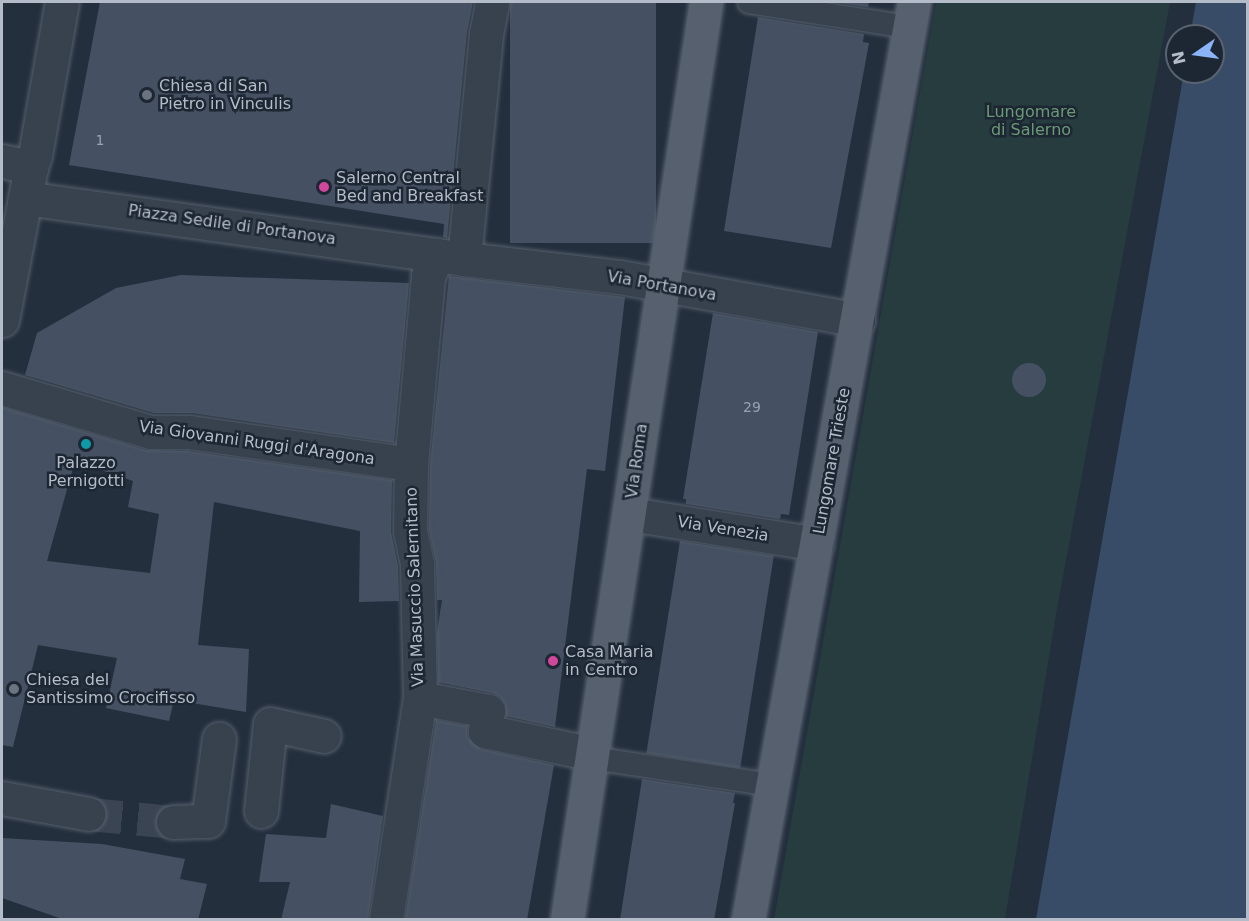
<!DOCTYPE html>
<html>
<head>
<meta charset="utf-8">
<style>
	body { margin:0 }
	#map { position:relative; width:1249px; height:921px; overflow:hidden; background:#242f3e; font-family:"DejaVu Sans",sans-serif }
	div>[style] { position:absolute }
	.green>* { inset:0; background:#263c3f }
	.water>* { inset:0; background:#394c67 }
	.building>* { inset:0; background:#455162; transform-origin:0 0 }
	.round { border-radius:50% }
	.street-tunnel>* { height:33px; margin-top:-16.5px; transform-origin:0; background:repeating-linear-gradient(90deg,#3a4453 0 33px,transparent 0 49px) }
	.roads { filter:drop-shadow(0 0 2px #565f6c) drop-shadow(0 0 2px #565f6c) }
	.lane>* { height:22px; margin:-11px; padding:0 11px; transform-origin:11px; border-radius:11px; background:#38414e }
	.street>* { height:33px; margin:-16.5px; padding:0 16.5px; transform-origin:16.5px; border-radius:16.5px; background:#38414e }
	.primary>* { height:33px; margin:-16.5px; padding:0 16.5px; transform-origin:16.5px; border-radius:16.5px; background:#56606e }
	.dots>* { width:16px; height:16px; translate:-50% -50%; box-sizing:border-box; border:3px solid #1d2633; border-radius:50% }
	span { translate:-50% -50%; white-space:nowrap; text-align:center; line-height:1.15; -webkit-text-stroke:5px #1d2633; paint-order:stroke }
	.number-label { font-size:14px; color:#98a1af }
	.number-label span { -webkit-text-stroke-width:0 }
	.poi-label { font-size:16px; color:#b4bcc9 }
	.left { translate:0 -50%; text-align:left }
	.park-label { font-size:16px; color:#6b9a76 }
	.street-label { font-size:16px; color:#b4bcc9 }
	.frame { position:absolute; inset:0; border:3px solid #b4bcc9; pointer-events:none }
	.north { position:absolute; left:1165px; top:24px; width:60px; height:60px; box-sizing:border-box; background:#1d2633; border:2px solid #59626f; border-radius:50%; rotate:257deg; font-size:16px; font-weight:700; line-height:24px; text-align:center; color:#b4bcc9 }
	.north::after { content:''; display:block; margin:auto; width:21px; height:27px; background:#8ab4f8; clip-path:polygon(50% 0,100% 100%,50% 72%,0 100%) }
</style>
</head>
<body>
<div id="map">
	<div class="green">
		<i style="clip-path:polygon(936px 2px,1170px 2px,1057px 609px,1005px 919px,774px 919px)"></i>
	</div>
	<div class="water">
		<i style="clip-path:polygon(1196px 2px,1247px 2px,1247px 919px,1036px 919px,1184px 72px,1213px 72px,1213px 36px,1190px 36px)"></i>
	</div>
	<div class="building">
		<i style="clip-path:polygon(100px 2px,473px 2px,467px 32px,447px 238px,443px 237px,444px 224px,69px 165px)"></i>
		<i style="left:510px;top:2px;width:146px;height:241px"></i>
		<i style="clip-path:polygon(833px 2px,869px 2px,868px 7px)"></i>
		<i style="clip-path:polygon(758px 17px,864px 34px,863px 42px,869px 43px,831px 248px,724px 231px)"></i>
		<i style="clip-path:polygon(181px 275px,409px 283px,394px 443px,192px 413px,154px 413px,25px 375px,37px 333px,116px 288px)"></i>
		<i style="clip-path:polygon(449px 276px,625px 297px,605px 471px,587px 469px,555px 727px,506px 716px,505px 704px,500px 697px,492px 693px,438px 682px,437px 632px,442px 600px,437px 600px,436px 563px,429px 530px,430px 465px)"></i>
		<i style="clip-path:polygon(713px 313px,818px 332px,789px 515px,781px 514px,780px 519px,686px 504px,686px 499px,683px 499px)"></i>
		<i class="round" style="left:1012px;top:363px;width:34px;height:34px"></i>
		<i style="clip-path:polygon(evenodd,2px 407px,146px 450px,188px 451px,392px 480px,391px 532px,398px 566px,399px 601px,359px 602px,360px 531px,214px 502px,198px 645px,249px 649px,246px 712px,174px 700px,169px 721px,106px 708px,117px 658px,38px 645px,13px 747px,2px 745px,2px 407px,75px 461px,133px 481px,128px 507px,159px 514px,150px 573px,47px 561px,75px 461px)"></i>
		<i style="left:680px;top:541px;width:95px;height:215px;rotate:9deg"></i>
		<i style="clip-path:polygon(436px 720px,467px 726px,468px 738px,481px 749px,554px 765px,527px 920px,405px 920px)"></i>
		<i style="clip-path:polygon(642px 779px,735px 793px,733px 803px,735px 803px,714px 920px,620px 920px)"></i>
		<i style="clip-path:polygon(331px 804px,383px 816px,368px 920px,281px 920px,290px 882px,259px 882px,266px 834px,326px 838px)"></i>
		<i style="clip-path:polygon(2px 838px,102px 844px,185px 859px,180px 879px,207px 884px,198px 920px,65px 920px,2px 898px)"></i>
	</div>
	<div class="street-tunnel">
		<i style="left:89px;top:814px;width:84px;rotate:5.4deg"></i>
	</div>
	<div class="roads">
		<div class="lane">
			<i style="left:749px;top:2px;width:162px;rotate:8.9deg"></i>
			<i style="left:592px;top:758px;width:182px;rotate:8.5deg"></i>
		</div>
		<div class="street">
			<i style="left:2px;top:161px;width:30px;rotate:12deg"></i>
			<i style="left:25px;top:198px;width:443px;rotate:7.9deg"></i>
			<i style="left:464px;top:259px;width:157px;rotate:6.6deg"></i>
			<i style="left:620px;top:277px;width:242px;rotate:10.2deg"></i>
			<i style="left:464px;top:259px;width:226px;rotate:-84.4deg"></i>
			<i style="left:486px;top:34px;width:33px;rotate:-79deg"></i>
			<i style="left:2px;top:320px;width:156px;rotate:-79.3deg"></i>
			<i style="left:31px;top:167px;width:13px;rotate:-72deg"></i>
			<i style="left:35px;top:155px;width:155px;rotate:-80deg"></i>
			<i style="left:2px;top:388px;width:155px;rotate:16.5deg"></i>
			<i style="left:151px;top:432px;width:38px"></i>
			<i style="left:189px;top:432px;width:224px;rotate:8.2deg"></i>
			<i style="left:630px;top:514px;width:189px;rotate:9.1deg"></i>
			<i style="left:420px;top:698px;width:69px;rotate:10.8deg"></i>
			<i style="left:488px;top:711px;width:20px;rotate:99deg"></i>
			<i style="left:485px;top:731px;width:110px;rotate:12deg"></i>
			<i style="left:2px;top:798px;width:88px;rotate:10.4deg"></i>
			<i style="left:261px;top:811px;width:87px;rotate:-84.1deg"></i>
			<i style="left:270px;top:724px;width:55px;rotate:12.5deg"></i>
			<i style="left:173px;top:822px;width:35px;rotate:-2deg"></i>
			<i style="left:208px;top:821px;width:83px;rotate:-82.4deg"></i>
			<i style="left:386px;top:920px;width:225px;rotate:-81.3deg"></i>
			<i style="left:420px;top:698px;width:134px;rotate:-91.3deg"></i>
			<i style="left:417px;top:564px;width:33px;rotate:-102deg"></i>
			<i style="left:410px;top:532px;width:68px;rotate:-89.2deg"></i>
			<i style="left:411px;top:464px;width:189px;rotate:-84.8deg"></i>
			<i style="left:428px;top:276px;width:23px;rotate:-65deg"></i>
		</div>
		<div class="primary">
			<i style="left:567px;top:920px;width:928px;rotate:-81.39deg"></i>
			<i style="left:748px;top:920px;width:933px;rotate:-79.75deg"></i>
		</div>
	</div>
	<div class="dots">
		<i style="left:147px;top:95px;background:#6b7280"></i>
		<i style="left:324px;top:187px;background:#d1479c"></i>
		<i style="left:86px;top:444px;background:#0f9aa8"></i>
		<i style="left:553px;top:661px;background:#d1479c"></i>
		<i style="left:14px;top:689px;background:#6b7280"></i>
	</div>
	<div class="number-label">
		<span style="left:100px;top:140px">1</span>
		<span style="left:752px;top:407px">29</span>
	</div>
	<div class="poi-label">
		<span class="left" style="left:159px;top:95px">Chiesa di San<br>Pietro in Vinculis</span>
		<span class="left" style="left:336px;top:187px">Salerno Central<br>Bed and Breakfast</span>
		<span style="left:86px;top:472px">Palazzo<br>Pernigotti</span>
		<span class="left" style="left:565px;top:661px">Casa Maria<br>in Centro</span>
		<span class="left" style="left:26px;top:689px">Chiesa del<br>Santissimo Crocifisso</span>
	</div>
	<div class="park-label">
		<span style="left:1031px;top:121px">Lungomare<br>di Salerno</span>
	</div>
	<div class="street-label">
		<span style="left:232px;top:225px;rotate:8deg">Piazza Sedile di Portanova</span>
		<span style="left:662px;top:286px;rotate:10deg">Via Portanova</span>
		<span style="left:257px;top:443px;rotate:8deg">Via Giovanni Ruggi d'Aragona</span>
		<span style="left:637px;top:461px;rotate:-82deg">Via Roma</span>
		<span style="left:832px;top:461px;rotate:-80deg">Lungomare Trieste</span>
		<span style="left:723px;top:529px;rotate:9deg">Via Venezia</span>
		<span style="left:415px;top:587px;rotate:-92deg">Via Masuccio Salernitano</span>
	</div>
	<div class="frame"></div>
	<div class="north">N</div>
</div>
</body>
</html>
